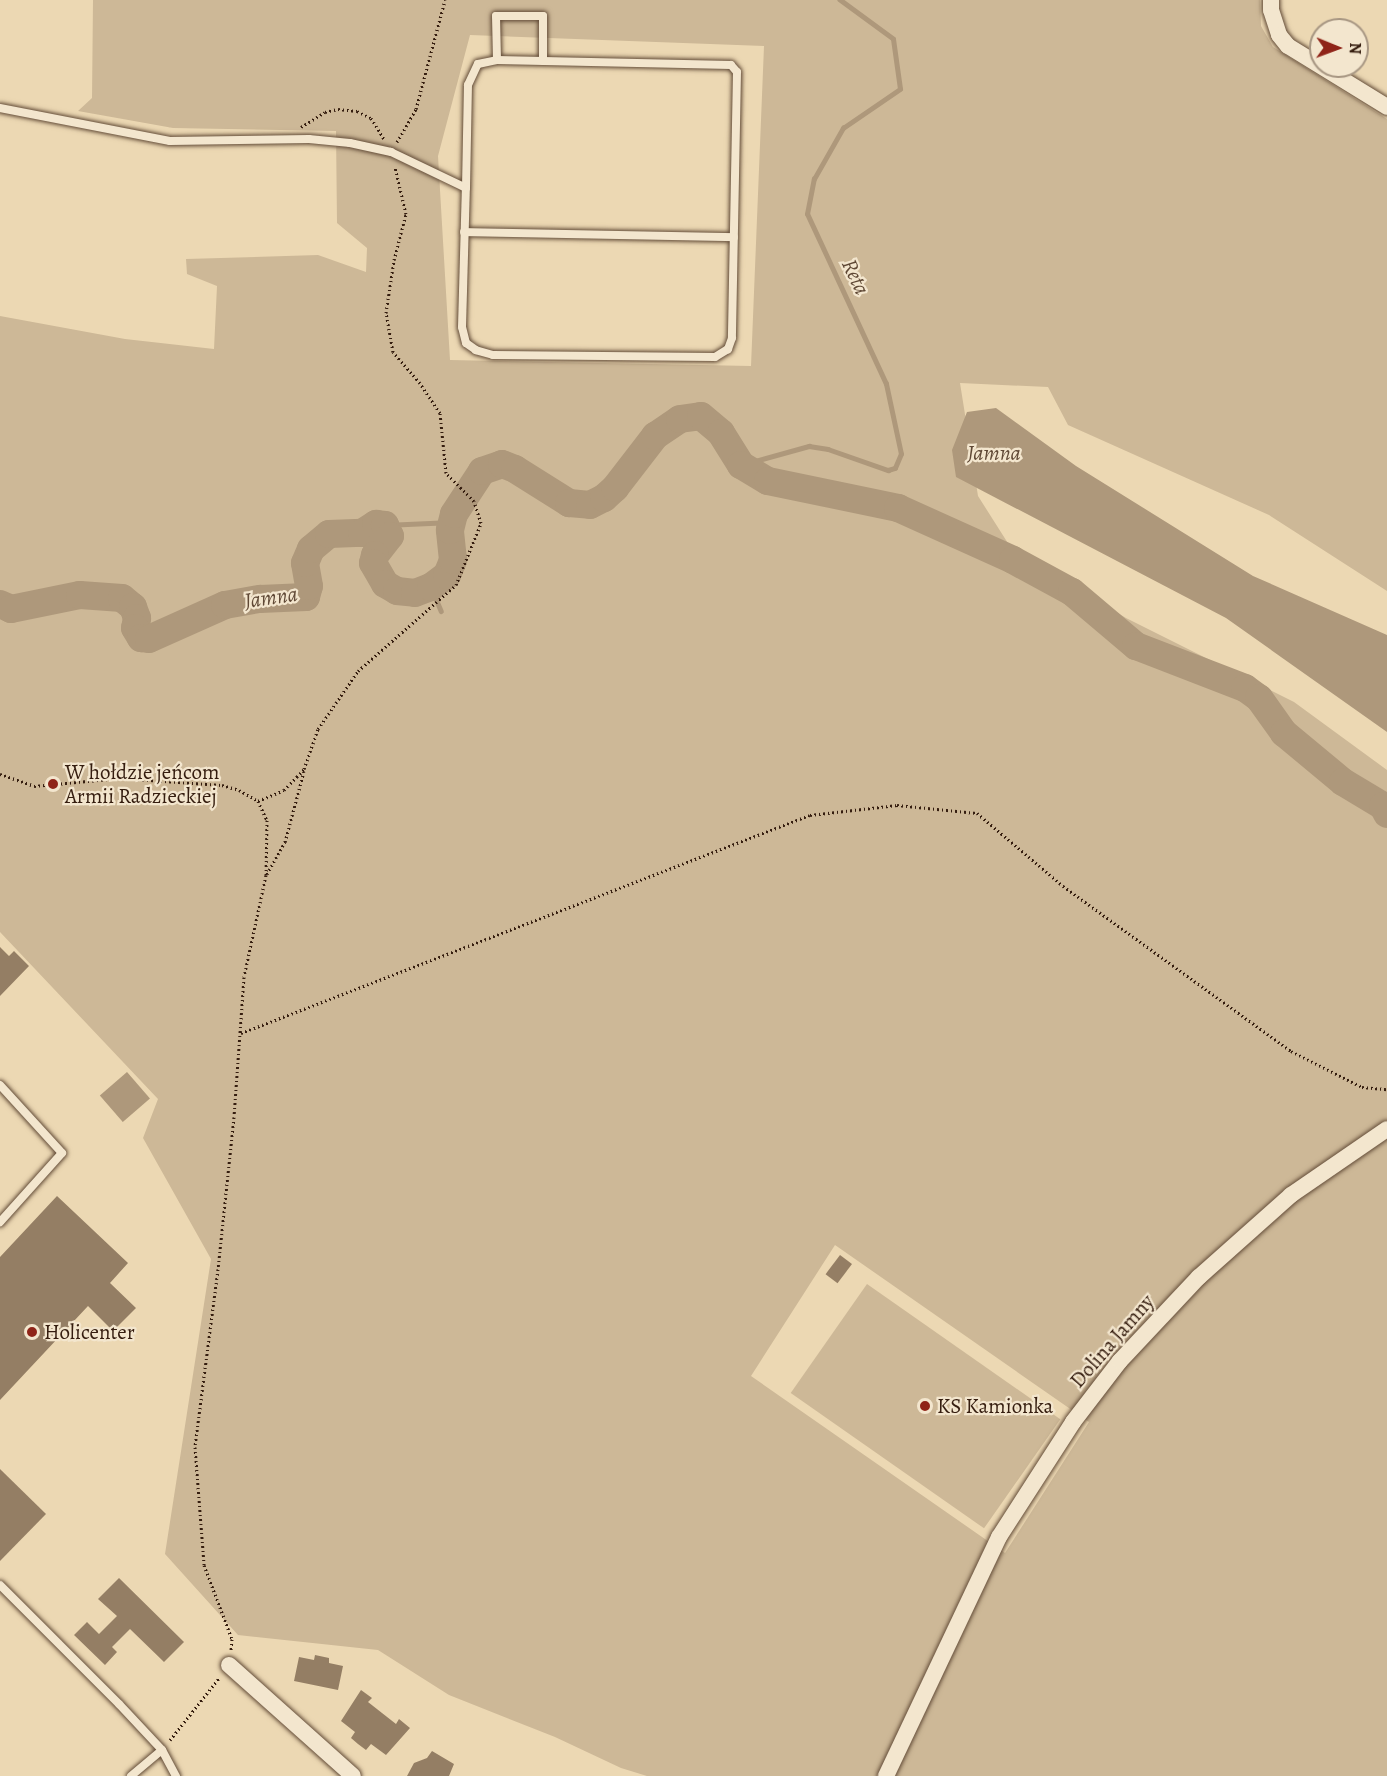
<!DOCTYPE html>
<html>
<head>
<meta charset="utf-8">
<style>
	body { margin:0 }
	#map { position:relative; width:1387px; height:1776px; overflow:hidden; background:#ecd8b3; font-family:Alegreya,serif }
	div>[style] { position:absolute }
	.green>* { inset:0; background:#cdb897; transform-origin:0 0 }
	.water>* { inset:0; background:#ae987b; transform-origin:0 0 }
	.stream>* { height:4.5px; margin:-2.25px; padding:0 2.25px; transform-origin:2.25px; border-radius:2.25px; background:#ae987b }
	.river>* { height:28px; margin:-14px; padding:0 14px; transform-origin:14px; border-radius:14px; background:#ae987b }
	.building>* { inset:0; background:#947e64; transform-origin:0 0 }
	.path>* { height:3px; margin-top:-1.5px; transform-origin:0; background:repeating-linear-gradient(90deg,#351d0f 0 1.5px,transparent 0 4.5px) }
	.roads { filter:drop-shadow(0 0 2px #634c38) drop-shadow(0 0 2px #634c38) }
	.service>* { height:8px; margin:-4px; padding:0 4px; transform-origin:4px; border-radius:4px; background:#f3e6ce }
	.minor>* { height:16px; margin:-8px; padding:0 8px; transform-origin:8px; border-radius:8px; background:#f3e6ce }
	.dots>* { width:16px; height:16px; translate:-50% -50%; box-sizing:border-box; border:3px solid #f3e6ce; border-radius:50% }
	span { translate:-50% -50%; white-space:nowrap; text-align:center; line-height:1.15; -webkit-text-stroke:4.5px #f3e6ce; paint-order:stroke }
	.poi-label { font-size:21px; color:#351d0f }
	.left { translate:0 -50%; text-align:left }
	.street-label { font-size:21px; color:#351d0f }
	.water-label { font-size:22px; color:#5f4835; font-style:italic }
	.north { position:absolute; left:1309px; top:18px; width:60px; height:60px; box-sizing:border-box; background:#f3e6ce; border:2px solid #a79682; border-radius:50%; rotate:91deg; font-size:16px; font-weight:700; line-height:24px; text-align:center; color:#351d0f }
	.north::after { content:''; display:block; margin:auto; width:21px; height:27px; background:#8f2418; clip-path:polygon(50% 0,100% 100%,50% 72%,0 100%) }
</style>
</head>
<body>
<div id="map">
	<div class="green">
		<i style="clip-path:polygon(evenodd,93px 0,1260px 0,1261px 26px,1273px 47px,1387px 119px,1387px 591px,1269px 515px,1068px 425px,1048px 387px,960px 383px,978px 496px,1011px 548px,1126px 618px,1294px 702px,1387px 770px,1387px 1776px,647px 1776px,621px 1768px,555px 1737px,449px 1695px,378px 1650px,238px 1635px,165px 1554px,211px 1259px,143px 1138px,158px 1099px,0 932px,0 316px,125px 339px,214px 349px,217px 286px,187px 274px,186px 259px,318px 255px,366px 272px,367px 248px,337px 223px,336px 131px,173px 128px,78px 111px,92px 98px,93px 0,470px 35px,764px 46px,751px 366px,450px 360px,438px 156px,470px 35px,93px 0,835px 1245px,1089px 1422px,1005px 1553px,751px 1376px,835px 1245px)"></i>
		<i style="left:867px;top:1284px;width:236px;height:133px;rotate:35deg"></i>
	</div>
	<div class="water">
		<i style="clip-path:polygon(996px 408px,1076px 466px,1253px 576px,1387px 635px,1387px 732px,1226px 618px,956px 477px,952px 450px,967px 412px)"></i>
		<i style="left:127px;top:1072px;width:35px;height:36px;rotate:49deg"></i>
	</div>
	<div class="stream">
		<i style="left:741px;top:465px;width:71px;rotate:-15.6deg"></i>
		<i style="left:809px;top:446px;width:19px;rotate:9deg"></i>
		<i style="left:828px;top:449px;width:64px;rotate:19.3deg"></i>
		<i style="left:888px;top:470px;width:7px;rotate:-16deg"></i>
		<i style="left:895px;top:468px;width:15px;rotate:-67deg"></i>
		<i style="left:901px;top:454px;width:72px;rotate:-102.1deg"></i>
		<i style="left:886px;top:384px;width:187px;rotate:-114.9deg"></i>
		<i style="left:807px;top:214px;width:36px;rotate:-79deg"></i>
		<i style="left:814px;top:179px;width:59px;rotate:-60.4deg"></i>
		<i style="left:843px;top:128px;width:69px;rotate:-34.4deg"></i>
		<i style="left:900px;top:89px;width:50px;rotate:-98deg"></i>
		<i style="left:893px;top:39px;width:66px;rotate:-143.7deg"></i>
		<i style="left:385px;top:525px;width:67px;rotate:-2.6deg"></i>
		<i style="left:431px;top:587px;width:26px;rotate:67deg"></i>
	</div>
	<div class="river">
		<i style="left:0;top:604px;width:12px;rotate:24deg"></i>
		<i style="left:11px;top:609px;width:70px;rotate:-11.5deg"></i>
		<i style="left:80px;top:595px;width:42px;rotate:4.1deg"></i>
		<i style="left:122px;top:598px;width:14px;rotate:39deg"></i>
		<i style="left:133px;top:607px;width:12px;rotate:70deg"></i>
		<i style="left:137px;top:618px;width:10px;rotate:101deg"></i>
		<i style="left:135px;top:628px;width:12px;rotate:59deg"></i>
		<i style="left:141px;top:638px;width:8px;rotate:7deg"></i>
		<i style="left:149px;top:639px;width:83px;rotate:-24.1deg"></i>
		<i style="left:225px;top:605px;width:36px;rotate:-10deg"></i>
		<i style="left:260px;top:599px;width:46px;rotate:-2.5deg"></i>
		<i style="left:306px;top:597px;width:11px;rotate:-75deg"></i>
		<i style="left:309px;top:586px;width:23px;rotate:-100deg"></i>
		<i style="left:305px;top:563px;width:15px;rotate:-67deg"></i>
		<i style="left:311px;top:549px;width:23px;rotate:-40deg"></i>
		<i style="left:329px;top:534px;width:33px;rotate:-2deg"></i>
		<i style="left:362px;top:533px;width:17px;rotate:-33deg"></i>
		<i style="left:376px;top:524px;width:9px;rotate:6deg"></i>
		<i style="left:385px;top:525px;width:12px;rotate:66deg"></i>
		<i style="left:390px;top:536px;width:24px;rotate:128deg"></i>
		<i style="left:375px;top:555px;width:8px;rotate:104deg"></i>
		<i style="left:373px;top:563px;width:24px;rotate:60deg"></i>
		<i style="left:385px;top:584px;width:14px;rotate:30deg"></i>
		<i style="left:397px;top:591px;width:18px;rotate:6deg"></i>
		<i style="left:415px;top:593px;width:17px;rotate:-21deg"></i>
		<i style="left:431px;top:587px;width:20px;rotate:-37deg"></i>
		<i style="left:447px;top:575px;width:16px;rotate:-68deg"></i>
		<i style="left:453px;top:560px;width:30px;rotate:-96deg"></i>
		<i style="left:450px;top:530px;width:16px;rotate:-76deg"></i>
		<i style="left:454px;top:514px;width:51px;rotate:-56.9deg"></i>
		<i style="left:482px;top:471px;width:21px;rotate:-19deg"></i>
		<i style="left:502px;top:464px;width:14px;rotate:21deg"></i>
		<i style="left:515px;top:469px;width:64px;rotate:32.2deg"></i>
		<i style="left:569px;top:503px;width:21px;rotate:5deg"></i>
		<i style="left:590px;top:505px;width:16px;rotate:-27deg"></i>
		<i style="left:604px;top:498px;width:15px;rotate:-42deg"></i>
		<i style="left:615px;top:488px;width:66px;rotate:-52.4deg"></i>
		<i style="left:655px;top:436px;width:30px;rotate:-34deg"></i>
		<i style="left:680px;top:419px;width:21px;rotate:-8deg"></i>
		<i style="left:701px;top:416px;width:26px;rotate:40deg"></i>
		<i style="left:721px;top:433px;width:38px;rotate:58deg"></i>
		<i style="left:741px;top:465px;width:31px;rotate:31deg"></i>
		<i style="left:768px;top:481px;width:133px;rotate:11.7deg"></i>
		<i style="left:898px;top:508px;width:126px;rotate:24.3deg"></i>
		<i style="left:1013px;top:560px;width:67px;rotate:28.5deg"></i>
		<i style="left:1072px;top:592px;width:84px;rotate:40.2deg"></i>
		<i style="left:1136px;top:646px;width:117px;rotate:21.1deg"></i>
		<i style="left:1245px;top:688px;width:17px;rotate:36deg"></i>
		<i style="left:1259px;top:698px;width:43px;rotate:54.5deg"></i>
		<i style="left:1284px;top:733px;width:77px;rotate:39.7deg"></i>
		<i style="left:1343px;top:782px;width:47px;rotate:31deg"></i>
		<i style="left:1383px;top:806px;width:9px;rotate:63deg"></i>
	</div>
	<div class="building">
		<i style="clip-path:polygon(0 947px,9px 956px,14px 951px,29px 966px,0 996px)"></i>
		<i style="clip-path:polygon(57px 1196px,128px 1263px,110px 1283px,136px 1308px,113px 1331px,88px 1306px,0 1400px,0 1257px)"></i>
		<i style="left:840px;top:1255px;width:15px;height:24px;rotate:37deg"></i>
		<i style="clip-path:polygon(0 1469px,46px 1514px,0 1561px)"></i>
		<i style="clip-path:polygon(119px 1578px,184px 1642px,164px 1662px,130px 1629px,112px 1647px,117px 1652px,105px 1665px,74px 1635px,87px 1622px,99px 1634px,117px 1616px,98px 1599px)"></i>
		<i style="clip-path:polygon(315px 1655px,329px 1658px,329px 1663px,343px 1666px,338px 1690px,294px 1681px,299px 1657px,314px 1660px)"></i>
		<i style="clip-path:polygon(361px 1690px,372px 1698px,368px 1702px,396px 1724px,399px 1719px,410px 1728px,386px 1755px,371px 1744px,366px 1750px,358px 1744px,351px 1738px,355px 1732px,341px 1721px)"></i>
		<i style="clip-path:polygon(432px 1751px,454px 1764px,449px 1776px,407px 1776px,414px 1763px,427px 1758px)"></i>
	</div>
	<div class="path">
		<i style="left:301px;top:127px;width:28px;rotate:-32deg"></i>
		<i style="left:325px;top:112px;width:13px;rotate:-13deg"></i>
		<i style="left:338px;top:109px;width:19px;rotate:6deg"></i>
		<i style="left:357px;top:111px;width:16px;rotate:27deg"></i>
		<i style="left:371px;top:118px;width:25px;rotate:58deg"></i>
		<i style="left:397px;top:142px;width:38px;rotate:-60deg"></i>
		<i style="left:416px;top:109px;width:113px;rotate:-75.1deg"></i>
		<i style="left:0;top:774px;width:36px;rotate:19deg"></i>
		<i style="left:34px;top:786px;width:86px;rotate:-5.3deg"></i>
		<i style="left:120px;top:778px;width:102px;rotate:3.9deg"></i>
		<i style="left:222px;top:785px;width:18px;rotate:16deg"></i>
		<i style="left:239px;top:790px;width:22px;rotate:30deg"></i>
		<i style="left:258px;top:801px;width:21px;rotate:65deg"></i>
		<i style="left:267px;top:820px;width:55px;rotate:91deg"></i>
		<i style="left:266px;top:875px;width:104px;rotate:102.2deg"></i>
		<i style="left:244px;top:977px;width:140px;rotate:94.1deg"></i>
		<i style="left:234px;top:1117px;width:153px;rotate:96deg"></i>
		<i style="left:218px;top:1269px;width:179px;rotate:97.4deg"></i>
		<i style="left:195px;top:1447px;width:118px;rotate:85.6deg"></i>
		<i style="left:204px;top:1565px;width:79px;rotate:69.3deg"></i>
		<i style="left:232px;top:1639px;width:11px;rotate:95deg"></i>
		<i style="left:258px;top:801px;width:28px;rotate:-23deg"></i>
		<i style="left:284px;top:790px;width:29px;rotate:-46deg"></i>
		<i style="left:304px;top:769px;width:42px;rotate:-70.7deg"></i>
		<i style="left:318px;top:729px;width:70px;rotate:-55.4deg"></i>
		<i style="left:358px;top:671px;width:130px;rotate:-41.3deg"></i>
		<i style="left:456px;top:585px;width:67px;rotate:-68deg"></i>
		<i style="left:481px;top:523px;width:23px;rotate:-108deg"></i>
		<i style="left:474px;top:501px;width:40px;rotate:-135deg"></i>
		<i style="left:446px;top:473px;width:60px;rotate:-95.7deg"></i>
		<i style="left:440px;top:413px;width:36px;rotate:-124deg"></i>
		<i style="left:420px;top:383px;width:41px;rotate:-131.1deg"></i>
		<i style="left:393px;top:352px;width:40px;rotate:-100deg"></i>
		<i style="left:386px;top:313px;width:54px;rotate:-81.4deg"></i>
		<i style="left:394px;top:260px;width:48px;rotate:-75.4deg"></i>
		<i style="left:406px;top:214px;width:48px;rotate:-103.2deg"></i>
		<i style="left:267px;top:874px;width:37px;rotate:-61deg"></i>
		<i style="left:285px;top:842px;width:73px;rotate:-75deg"></i>
		<i style="left:241px;top:1033px;width:609px;rotate:-20.96deg"></i>
		<i style="left:810px;top:815px;width:88px;rotate:-6.6deg"></i>
		<i style="left:897px;top:805px;width:80px;rotate:5.7deg"></i>
		<i style="left:977px;top:813px;width:113px;rotate:40.3deg"></i>
		<i style="left:1063px;top:886px;width:281px;rotate:35.9deg"></i>
		<i style="left:1291px;top:1051px;width:80px;rotate:26.9deg"></i>
		<i style="left:1362px;top:1087px;width:25px;rotate:5deg"></i>
		<i style="left:170px;top:1740px;width:80px;rotate:-51.6deg"></i>
	</div>
	<div class="roads">
		<div class="service">
			<i style="left:497px;top:60px;width:44px;rotate:-91.3deg"></i>
			<i style="left:496px;top:16px;width:47px"></i>
			<i style="left:543px;top:16px;width:45px;rotate:90deg"></i>
			<i style="left:0;top:108px;width:173px;rotate:11deg"></i>
			<i style="left:170px;top:141px;width:139px;rotate:-0.8deg"></i>
			<i style="left:309px;top:139px;width:41px;rotate:5.6deg"></i>
			<i style="left:350px;top:143px;width:42px;rotate:12.4deg"></i>
			<i style="left:391px;top:152px;width:83px;rotate:25.6deg"></i>
			<i style="left:466px;top:188px;width:103px;rotate:-88.9deg"></i>
			<i style="left:468px;top:85px;width:23px;rotate:-65deg"></i>
			<i style="left:478px;top:64px;width:19px;rotate:-12deg"></i>
			<i style="left:497px;top:60px;width:234px;rotate:1.2deg"></i>
			<i style="left:731px;top:65px;width:9px;rotate:49deg"></i>
			<i style="left:737px;top:72px;width:266px;rotate:91.1deg"></i>
			<i style="left:732px;top:338px;width:12px;rotate:110deg"></i>
			<i style="left:728px;top:349px;width:15px;rotate:148deg"></i>
			<i style="left:715px;top:357px;width:222px;rotate:-179.5deg"></i>
			<i style="left:493px;top:355px;width:18px;rotate:-164deg"></i>
			<i style="left:476px;top:350px;width:12px;rotate:-145deg"></i>
			<i style="left:466px;top:343px;width:16px;rotate:-104deg"></i>
			<i style="left:462px;top:327px;width:139px;rotate:-88.4deg"></i>
			<i style="left:464px;top:232px;width:270px;rotate:1.1deg"></i>
			<i style="left:0;top:1085px;width:92px;rotate:47.6deg"></i>
			<i style="left:62px;top:1153px;width:93px;rotate:131.9deg"></i>
			<i style="left:0;top:1585px;width:168px;rotate:45deg"></i>
			<i style="left:119px;top:1704px;width:63px;rotate:46.9deg"></i>
			<i style="left:162px;top:1750px;width:30px;rotate:62deg"></i>
			<i style="left:131px;top:1776px;width:40px;rotate:-40deg"></i>
		</div>
		<div class="minor">
			<i style="left:1271px;top:0;width:10px;rotate:90deg"></i>
			<i style="left:1271px;top:10px;width:26px;rotate:72deg"></i>
			<i style="left:1279px;top:35px;width:14px;rotate:51deg"></i>
			<i style="left:1288px;top:46px;width:116px;rotate:31.6deg"></i>
			<i style="left:229px;top:1665px;width:166px;rotate:41.8deg"></i>
			<i style="left:886px;top:1776px;width:264px;rotate:-64.7deg"></i>
			<i style="left:999px;top:1537px;width:137px;rotate:-57.2deg"></i>
			<i style="left:1073px;top:1422px;width:77px;rotate:-52.4deg"></i>
			<i style="left:1120px;top:1361px;width:115px;rotate:-46.8deg"></i>
			<i style="left:1199px;top:1277px;width:123px;rotate:-41.7deg"></i>
			<i style="left:1291px;top:1195px;width:116px;rotate:-34.5deg"></i>
		</div>
	</div>
	<div class="dots">
		<i style="left:53px;top:784px;background:#8f2418"></i>
		<i style="left:32px;top:1332px;background:#8f2418"></i>
		<i style="left:925px;top:1406px;background:#8f2418"></i>
	</div>
	<div class="poi-label">
		<span class="left" style="left:65px;top:784px">W hołdzie jeńcom<br>Armii Radzieckiej</span>
		<span class="left" style="left:44px;top:1332px">Holicenter</span>
		<span class="left" style="left:937px;top:1406px">KS Kamionka</span>
	</div>
	<div class="street-label">
		<span style="left:1112px;top:1341px;rotate:-49deg">Dolina Jamny</span>
	</div>
	<div class="water-label">
		<span style="left:855px;top:277px;rotate:65deg">Reta</span>
		<span style="left:994px;top:454px">Jamna</span>
		<span style="left:271px;top:598px;rotate:-8deg">Jamna</span>
	</div>
	<div class="north">N</div>
</div>
</body>
</html>
